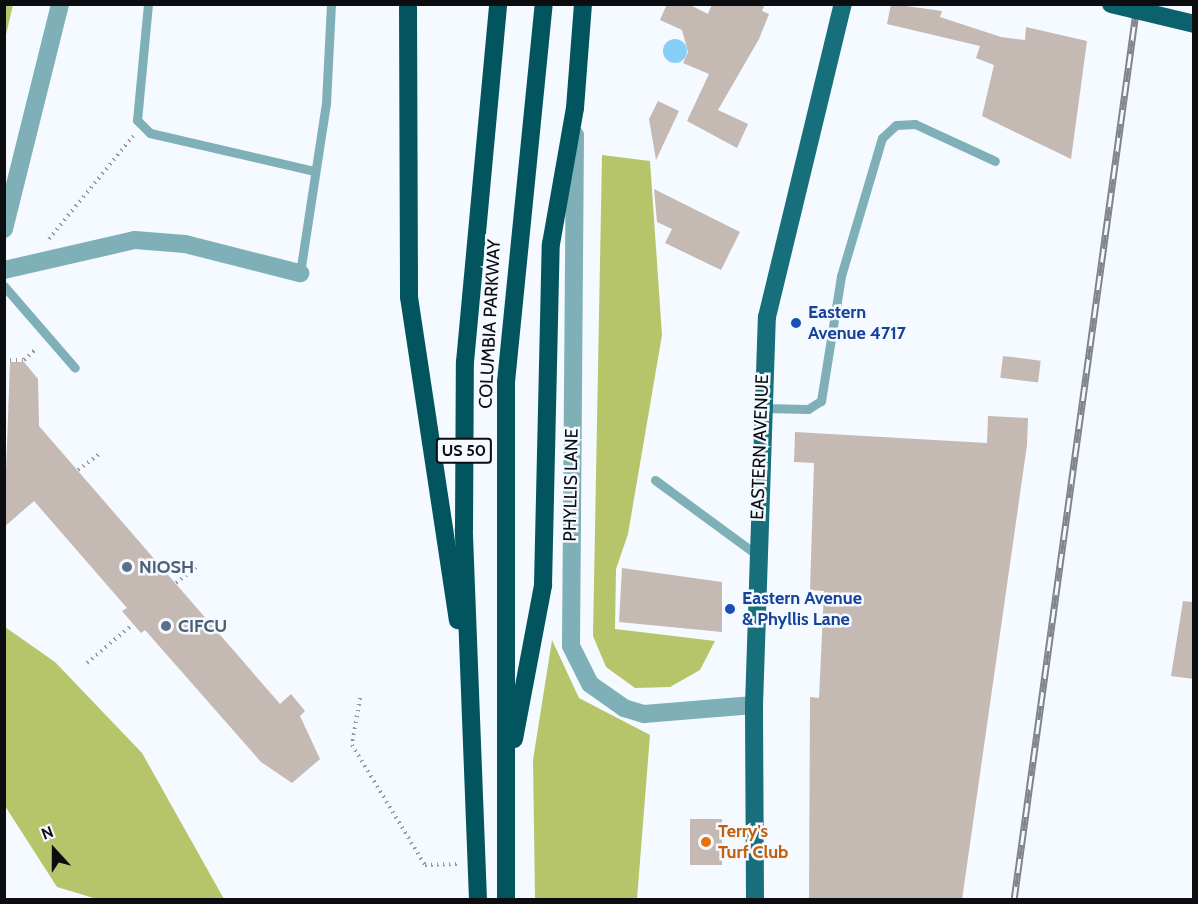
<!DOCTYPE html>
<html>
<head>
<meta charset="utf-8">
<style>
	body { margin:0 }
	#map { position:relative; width:1198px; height:904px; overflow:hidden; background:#f4faff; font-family:Cabin,sans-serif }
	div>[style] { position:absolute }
	.forest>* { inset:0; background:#b6c46a }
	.water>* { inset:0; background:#87cef9 }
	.round { border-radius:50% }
	.building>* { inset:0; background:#c4b9b3; transform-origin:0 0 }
	.path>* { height:4px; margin-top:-2px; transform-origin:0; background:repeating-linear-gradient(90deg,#95999d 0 1.5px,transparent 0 6px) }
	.service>* { height:9px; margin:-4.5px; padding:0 4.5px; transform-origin:4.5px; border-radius:4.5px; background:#7fb0b8 }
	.minor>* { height:18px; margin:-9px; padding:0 9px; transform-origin:9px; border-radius:9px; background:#7fb0b8 }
	.primary>* { height:18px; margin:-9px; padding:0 9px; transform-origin:9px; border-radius:9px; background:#166f7a }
	.motorway>* { height:18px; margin:-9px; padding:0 9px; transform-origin:9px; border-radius:9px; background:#02555f }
	.rail>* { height:7px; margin-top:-3.5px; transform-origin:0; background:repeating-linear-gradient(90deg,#f4faff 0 14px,#818589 0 28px); box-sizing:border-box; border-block:2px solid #818589 }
	.trunk-bridge>* { height:18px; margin:-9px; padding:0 9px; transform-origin:9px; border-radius:9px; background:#0c626c }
	.dots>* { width:16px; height:16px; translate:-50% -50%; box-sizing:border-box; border:3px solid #f4faff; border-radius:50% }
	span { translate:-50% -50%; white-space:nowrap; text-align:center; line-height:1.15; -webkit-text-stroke:5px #f4faff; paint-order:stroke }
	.shield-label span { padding:2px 4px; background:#f4faff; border:2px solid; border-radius:4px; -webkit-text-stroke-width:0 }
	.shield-label { font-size:16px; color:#0b0d10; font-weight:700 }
	.transit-label { font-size:18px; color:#164399; font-weight:700 }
	.left { translate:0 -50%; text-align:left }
	.street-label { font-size:18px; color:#0b0d10 }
	.service-label { font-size:18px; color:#4e5e75; font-weight:700 }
	.food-label { font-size:18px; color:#c56008; font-weight:700 }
	.frame { position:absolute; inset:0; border:6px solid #0b0d10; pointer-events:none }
	.north { position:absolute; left:24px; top:820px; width:60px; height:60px; -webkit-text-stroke:4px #f4faff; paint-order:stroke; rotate:339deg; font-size:16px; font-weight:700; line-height:24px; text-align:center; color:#0b0d10 }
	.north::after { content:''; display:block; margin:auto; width:21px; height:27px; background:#0b0d10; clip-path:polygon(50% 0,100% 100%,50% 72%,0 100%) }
</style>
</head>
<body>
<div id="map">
	<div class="forest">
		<i style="clip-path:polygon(5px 4px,13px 5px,5px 39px,4px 5px)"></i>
		<i style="clip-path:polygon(602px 155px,650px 161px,662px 335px,628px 534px,616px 569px,615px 629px,715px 641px,700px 670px,670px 687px,635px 688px,606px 667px,593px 636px)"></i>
		<i style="clip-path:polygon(5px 627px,55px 662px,142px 753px,224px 899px,97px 899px,57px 887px,5px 806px)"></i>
		<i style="clip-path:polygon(552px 640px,579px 698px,650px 735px,637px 899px,535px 899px,533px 760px)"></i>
	</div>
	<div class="water">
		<i class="round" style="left:663px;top:39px;width:24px;height:24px"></i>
	</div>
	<div class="building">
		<i style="clip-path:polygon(667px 4px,688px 4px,708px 14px,712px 4px,765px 4px,762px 11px,769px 14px,759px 39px,718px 110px,748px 124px,737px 148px,687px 121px,709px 74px,683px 63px,688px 52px,682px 30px,660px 20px)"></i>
		<i style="clip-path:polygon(891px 4px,942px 11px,940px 17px,1001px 37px,1025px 40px,1026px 27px,1087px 41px,1071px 159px,982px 116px,994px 65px,976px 58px,980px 46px,887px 24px)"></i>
		<i style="clip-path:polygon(658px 101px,679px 111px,656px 160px,649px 119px)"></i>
		<i style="clip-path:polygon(654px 189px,740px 232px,721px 270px,665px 243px,672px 229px,657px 222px)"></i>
		<i style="left:1003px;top:356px;width:38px;height:22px;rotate:7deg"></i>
		<i style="clip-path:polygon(10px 362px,24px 362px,38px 379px,39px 426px,280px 704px,291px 694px,305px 711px,300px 716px,320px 759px,292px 783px,261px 762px,145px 630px,141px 633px,122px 611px,127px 608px,34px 501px,4px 527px)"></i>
		<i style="clip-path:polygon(988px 416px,1028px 418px,1027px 445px,962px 900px,809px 900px,810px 697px,819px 698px,824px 591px,810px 590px,814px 463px,794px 462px,795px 432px,987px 443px)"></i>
		<i style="clip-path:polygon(622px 568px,722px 582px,722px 632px,619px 622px)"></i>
		<i style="clip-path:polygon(1183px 601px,1194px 602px,1194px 679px,1171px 676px)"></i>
		<i style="left:690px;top:819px;width:32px;height:46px"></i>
	</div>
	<div class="path">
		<i style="left:49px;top:239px;width:133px;rotate:-50.8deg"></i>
		<i style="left:4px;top:360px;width:20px"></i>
		<i style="left:24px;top:360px;width:18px;rotate:-43deg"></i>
		<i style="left:78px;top:470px;width:26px;rotate:-37deg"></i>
		<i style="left:176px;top:583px;width:28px;rotate:-38deg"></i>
		<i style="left:87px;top:663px;width:60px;rotate:-40.3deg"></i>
		<i style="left:360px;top:698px;width:48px;rotate:99.7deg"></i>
		<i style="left:352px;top:745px;width:140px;rotate:58.7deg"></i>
		<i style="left:425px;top:865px;width:32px;rotate:-2deg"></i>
	</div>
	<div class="service">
		<i style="left:148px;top:4px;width:117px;rotate:95.4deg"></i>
		<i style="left:137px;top:120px;width:18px;rotate:45deg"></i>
		<i style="left:150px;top:133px;width:169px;rotate:13deg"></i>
		<i style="left:300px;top:273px;width:172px;rotate:-81.3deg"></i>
		<i style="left:326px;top:103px;width:99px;rotate:-87.1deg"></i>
		<i style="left:4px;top:286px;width:108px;rotate:49.1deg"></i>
		<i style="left:763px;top:408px;width:45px;rotate:1.3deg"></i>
		<i style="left:808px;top:409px;width:15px;rotate:-32deg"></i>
		<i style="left:821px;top:401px;width:127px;rotate:-80.9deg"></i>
		<i style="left:841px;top:276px;width:144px;rotate:-73.5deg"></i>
		<i style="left:882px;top:138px;width:19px;rotate:-43deg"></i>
		<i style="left:896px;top:125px;width:19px;rotate:-3deg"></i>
		<i style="left:915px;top:124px;width:88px;rotate:24.8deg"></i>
		<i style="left:655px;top:480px;width:127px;rotate:36.3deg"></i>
	</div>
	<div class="minor">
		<i style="left:575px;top:135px;width:511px;rotate:90.45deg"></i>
		<i style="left:571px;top:646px;width:42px;rotate:63.4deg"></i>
		<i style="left:590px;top:684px;width:42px;rotate:35.2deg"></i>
		<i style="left:624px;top:708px;width:21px;rotate:17deg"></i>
		<i style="left:644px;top:714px;width:110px;rotate:-4.7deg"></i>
		<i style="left:4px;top:229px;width:232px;rotate:-76deg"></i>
		<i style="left:4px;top:270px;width:134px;rotate:-12.9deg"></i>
		<i style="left:135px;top:240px;width:50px;rotate:4.6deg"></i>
		<i style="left:185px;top:244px;width:119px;rotate:14.2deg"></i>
	</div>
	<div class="primary">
		<i style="left:755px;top:900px;width:195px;rotate:-90.3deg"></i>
		<i style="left:754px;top:705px;width:388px;rotate:-88.1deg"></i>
		<i style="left:767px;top:317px;width:322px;rotate:-76.4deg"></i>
	</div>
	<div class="motorway">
		<i style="left:408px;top:4px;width:293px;rotate:89.8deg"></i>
		<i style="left:409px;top:297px;width:327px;rotate:81.4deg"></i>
		<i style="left:514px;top:739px;width:157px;rotate:-79.3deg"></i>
		<i style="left:543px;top:585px;width:341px;rotate:-88.7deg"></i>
		<i style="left:551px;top:244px;width:138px;rotate:-80deg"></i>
		<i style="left:575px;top:108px;width:104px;rotate:-85.6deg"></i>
		<i style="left:478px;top:900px;width:371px;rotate:-92.2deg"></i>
		<i style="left:464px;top:529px;width:167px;rotate:-89.7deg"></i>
		<i style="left:465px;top:362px;width:360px;rotate:-84.7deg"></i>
		<i style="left:506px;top:900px;width:518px;rotate:-90deg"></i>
		<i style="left:506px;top:382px;width:380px;rotate:-84.3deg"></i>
	</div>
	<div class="rail">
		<i style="left:1014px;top:900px;width:904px;rotate:-82.18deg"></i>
	</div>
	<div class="trunk-bridge">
		<i style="left:1111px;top:4px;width:85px;rotate:13.5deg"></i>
	</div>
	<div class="dots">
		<i style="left:796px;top:323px;background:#1a4fb4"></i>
		<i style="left:127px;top:567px;background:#5c6f8a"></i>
		<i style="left:730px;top:609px;background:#1a4fb4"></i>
		<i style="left:166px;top:626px;background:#5c6f8a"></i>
		<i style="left:706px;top:842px;background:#e8710a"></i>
	</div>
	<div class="shield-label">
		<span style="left:464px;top:451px">US 50</span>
	</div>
	<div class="transit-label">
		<span class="left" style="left:808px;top:323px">Eastern<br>Avenue 4717</span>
		<span class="left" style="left:742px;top:609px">Eastern Avenue<br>&amp; Phyllis Lane</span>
	</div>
	<div class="street-label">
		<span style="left:490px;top:324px;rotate:-87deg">COLUMBIA PARKWAY</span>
		<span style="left:760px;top:447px;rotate:-88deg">EASTERN AVENUE</span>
		<span style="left:571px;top:485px;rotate:-89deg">PHYLLIS LANE</span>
	</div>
	<div class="service-label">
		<span class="left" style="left:139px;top:567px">NIOSH</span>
		<span class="left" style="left:178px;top:626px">CIFCU</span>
	</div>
	<div class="food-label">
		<span class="left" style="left:718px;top:842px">Terry's<br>Turf Club</span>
	</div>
	<div class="frame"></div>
	<div class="north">N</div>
</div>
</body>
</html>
